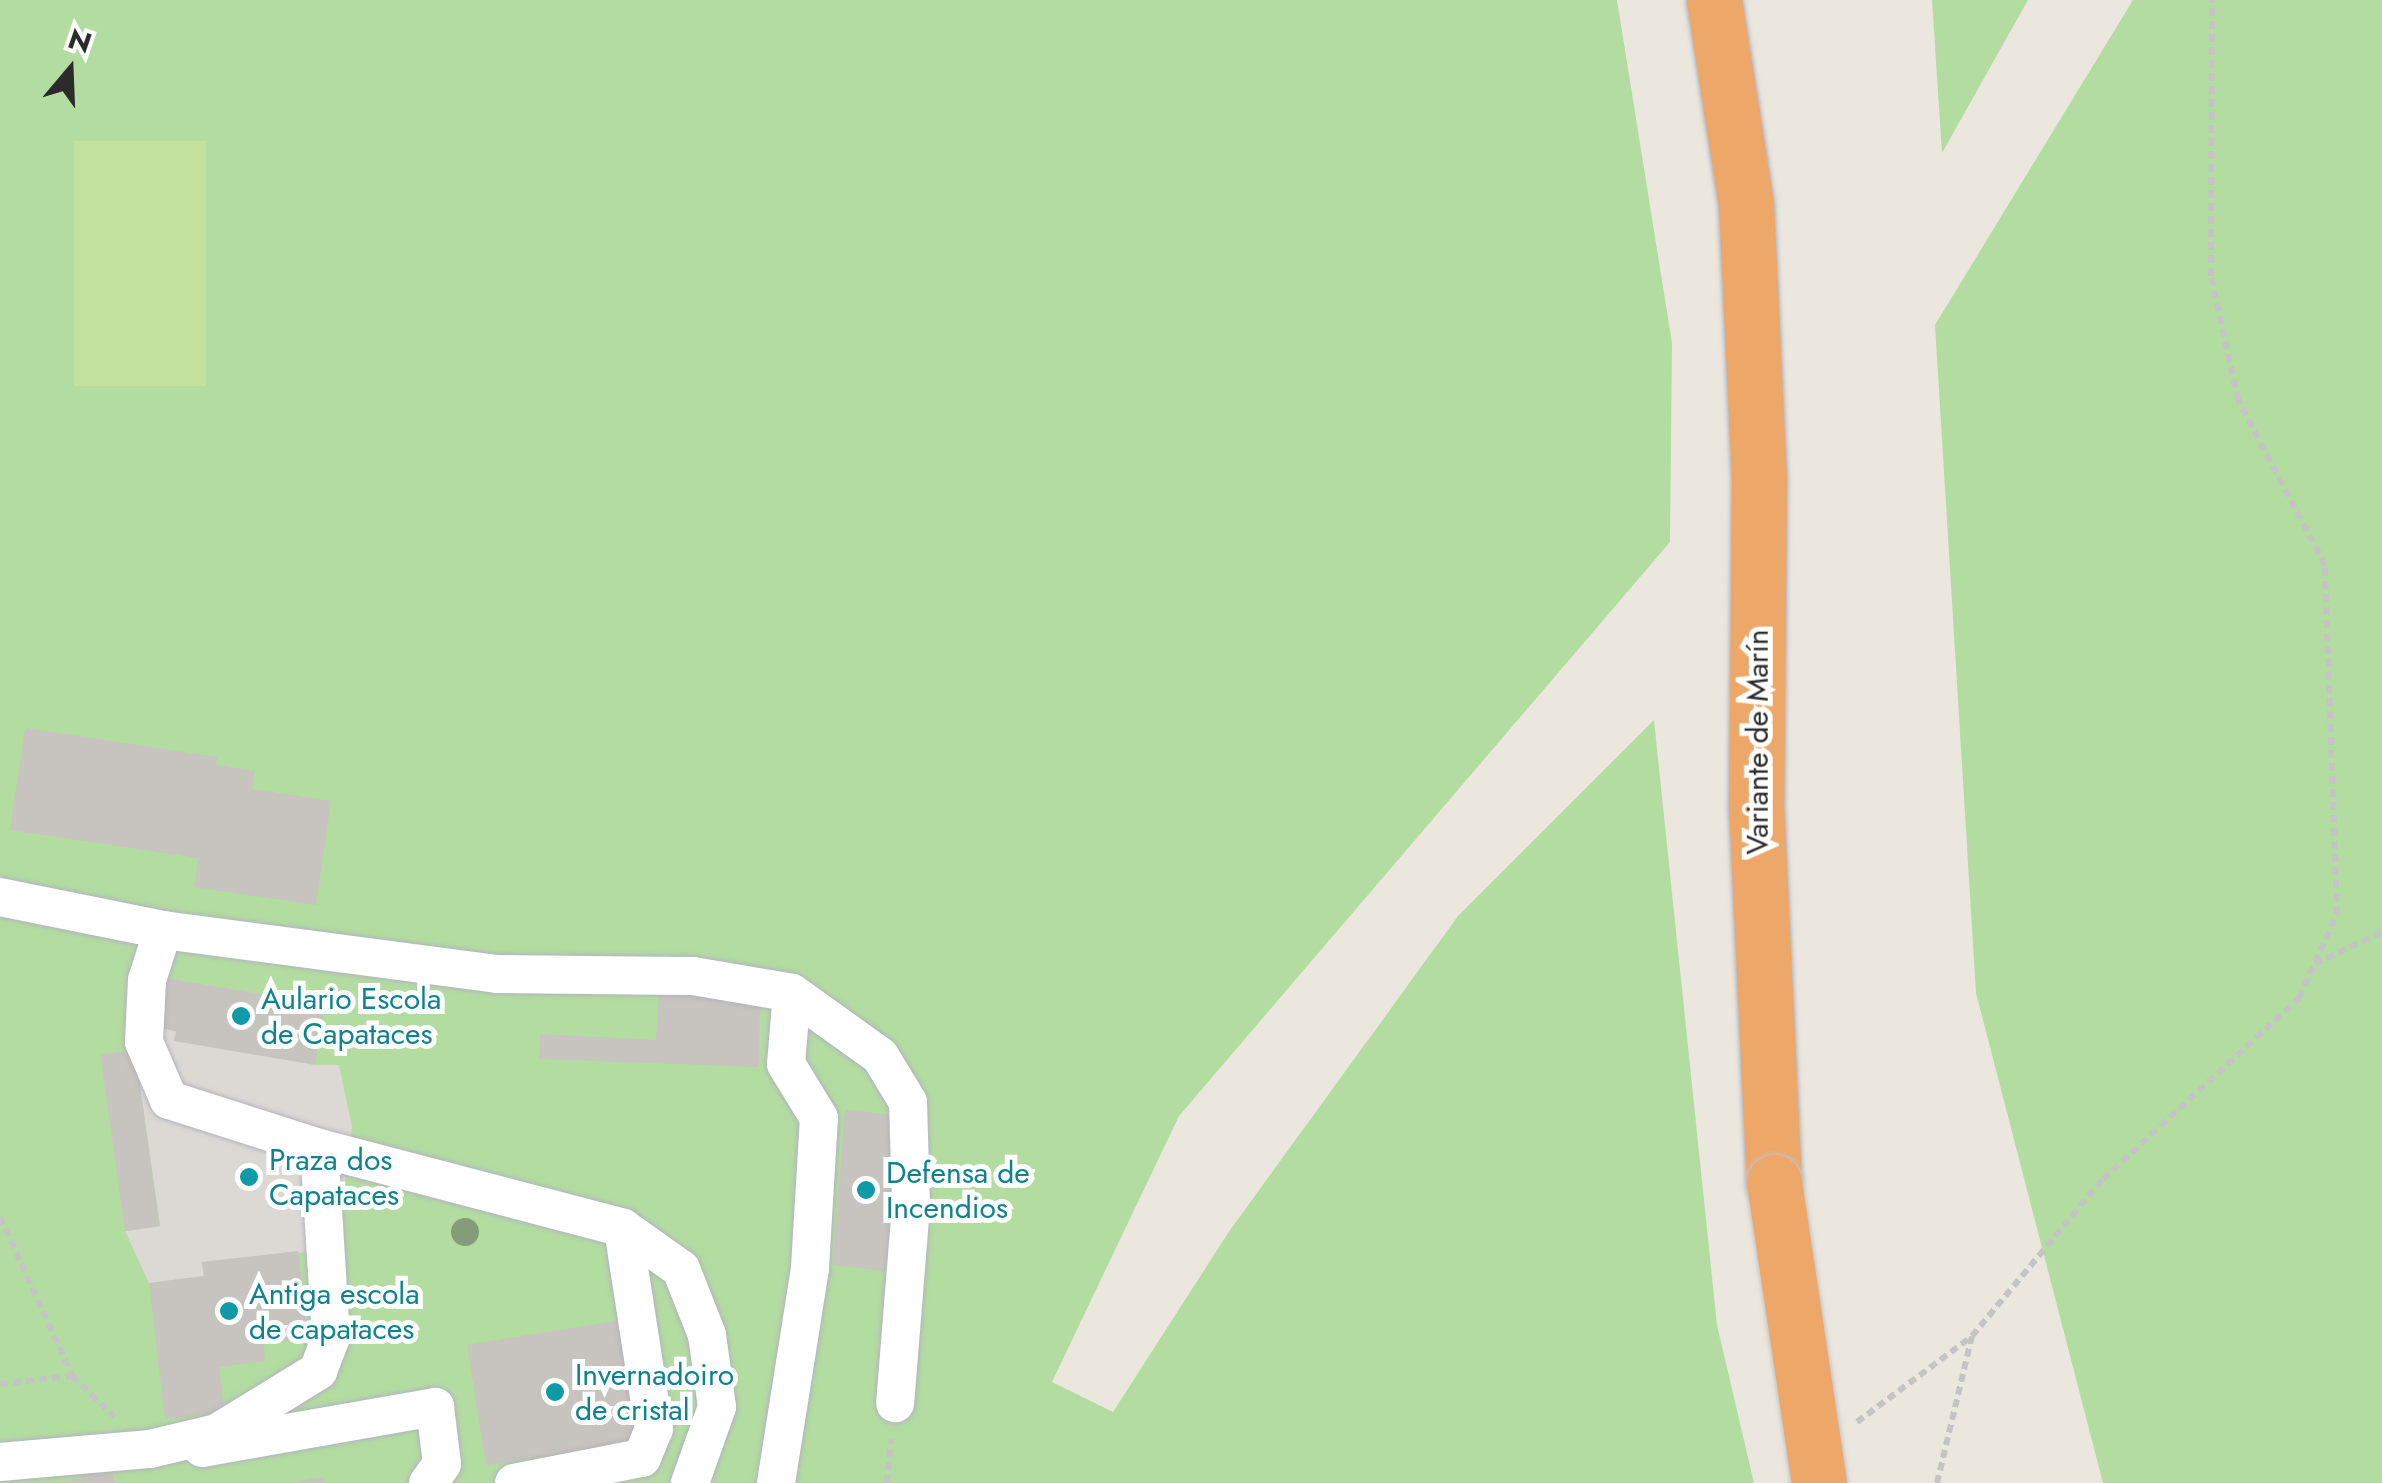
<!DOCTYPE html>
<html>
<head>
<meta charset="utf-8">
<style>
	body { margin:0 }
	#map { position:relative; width:2382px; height:1483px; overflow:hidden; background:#ebe7df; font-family:Jost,sans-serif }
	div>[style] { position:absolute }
	.green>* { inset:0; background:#b3dca1 }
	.pitch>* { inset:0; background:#c3e29e; transform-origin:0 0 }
	.plaza>* { inset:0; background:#dcd9d5 }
	.building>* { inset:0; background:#c7c3be; transform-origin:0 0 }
	.path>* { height:6px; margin-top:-3px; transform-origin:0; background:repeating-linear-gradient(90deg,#c4c4c4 0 8px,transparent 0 13px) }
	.roads { filter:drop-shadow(0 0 2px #b2b4bd) drop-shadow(0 0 2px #b2b4bd) }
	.minor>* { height:38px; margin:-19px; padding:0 19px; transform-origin:19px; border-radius:19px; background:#fff }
	.highway>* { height:55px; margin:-27.5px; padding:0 27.5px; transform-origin:27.5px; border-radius:27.5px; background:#eda768 }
	.bridges { filter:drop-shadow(0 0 2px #c4c4c4) drop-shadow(0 0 2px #c4c4c4) }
	.highway-bridge>* { height:55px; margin:-27.5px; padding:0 27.5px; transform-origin:27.5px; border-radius:27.5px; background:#eda768 }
	.trees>* { width:28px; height:28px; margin:-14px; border-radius:50%; background:#829d77 }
	.dots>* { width:28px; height:28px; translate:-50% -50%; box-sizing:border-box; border:5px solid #fff; border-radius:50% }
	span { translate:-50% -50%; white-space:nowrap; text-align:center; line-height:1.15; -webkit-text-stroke:10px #fff; paint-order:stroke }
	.street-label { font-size:30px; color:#2b2b2b }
	.culture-label { font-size:30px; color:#0d838f }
	.left { translate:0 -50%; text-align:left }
	.north { position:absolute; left:20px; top:20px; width:100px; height:100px; -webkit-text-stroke:8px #fff; paint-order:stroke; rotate:19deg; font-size:28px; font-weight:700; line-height:40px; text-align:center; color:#2b2b2b }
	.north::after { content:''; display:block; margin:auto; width:35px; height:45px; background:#2b2b2b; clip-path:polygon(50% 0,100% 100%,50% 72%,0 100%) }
</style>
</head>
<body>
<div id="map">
	<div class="green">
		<i style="clip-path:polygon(0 0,1617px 0,1672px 343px,1670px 542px,1179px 1116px,1052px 1382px,1113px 1412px,1228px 1233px,1458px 916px,1654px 720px,1717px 1325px,1754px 1483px,0 1483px)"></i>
		<i style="clip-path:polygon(1932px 0,2028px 0,1942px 153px)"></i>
		<i style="clip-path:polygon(2133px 0,2382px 0,2382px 1483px,2103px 1483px,1976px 993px,1935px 325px)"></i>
	</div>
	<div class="pitch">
		<i style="left:74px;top:141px;width:132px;height:245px"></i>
	</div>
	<div class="plaza">
		<i style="clip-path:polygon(157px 1027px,315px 1065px,339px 1065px,352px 1127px,336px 1249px,202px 1262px,204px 1276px,149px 1283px,125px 1231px,160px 1226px,135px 1050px)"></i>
	</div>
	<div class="building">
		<i style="clip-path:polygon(25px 728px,217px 757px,216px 765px,255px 771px,252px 789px,331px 801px,316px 905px,194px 887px,198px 858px,10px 830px)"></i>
		<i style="clip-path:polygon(165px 978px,325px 1005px,315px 1065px,174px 1041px,176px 1031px,157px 1027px)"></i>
		<i style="clip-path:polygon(659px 990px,760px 994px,759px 1067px,539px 1059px,540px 1034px,656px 1040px)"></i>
		<i style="left:135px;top:1050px;width:178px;height:35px;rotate:82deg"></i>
		<i style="clip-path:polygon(845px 1110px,896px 1115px,891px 1272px,833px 1265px)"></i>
		<i style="clip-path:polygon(298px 1251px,309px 1339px,264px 1344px,265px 1361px,219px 1367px,225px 1412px,165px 1419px,149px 1283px,204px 1276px,202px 1262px)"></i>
		<i style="left:623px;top:1320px;width:122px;height:158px;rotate:81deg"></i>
		<i style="clip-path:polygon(102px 1466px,103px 1474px,113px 1473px,115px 1483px,60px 1483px,83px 1478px,81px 1469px)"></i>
		<i style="clip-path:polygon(323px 1477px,324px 1483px,298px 1483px,298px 1481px)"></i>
	</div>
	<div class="path">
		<i style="left:2315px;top:964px;width:74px;rotate:-25.5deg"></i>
		<i style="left:0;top:1217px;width:175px;rotate:65.6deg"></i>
		<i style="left:72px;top:1376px;width:59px;rotate:43.6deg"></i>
		<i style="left:0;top:1384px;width:72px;rotate:-6.3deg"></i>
		<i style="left:1857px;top:1422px;width:142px;rotate:-36.7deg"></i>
		<i style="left:887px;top:1483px;width:44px;rotate:-84.8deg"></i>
		<i style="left:1937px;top:1483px;width:151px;rotate:-76.6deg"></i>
		<i style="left:1972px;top:1336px;width:204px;rotate:-50.2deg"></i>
		<i style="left:2103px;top:1179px;width:267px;rotate:-42.7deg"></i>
		<i style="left:2299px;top:998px;width:92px;rotate:-65.7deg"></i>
		<i style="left:2337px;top:914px;width:349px;rotate:-92deg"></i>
		<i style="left:2325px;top:565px;width:187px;rotate:-117.8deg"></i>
		<i style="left:2238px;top:400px;width:127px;rotate:-102.3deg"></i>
		<i style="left:2211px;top:276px;width:276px;rotate:-89.8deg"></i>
	</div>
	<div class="roads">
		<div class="minor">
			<i style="left:0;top:897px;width:166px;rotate:11.4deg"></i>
			<i style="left:163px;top:930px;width:337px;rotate:7.5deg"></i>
			<i style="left:497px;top:974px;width:196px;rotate:0.6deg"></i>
			<i style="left:693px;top:976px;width:100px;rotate:9.7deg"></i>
			<i style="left:792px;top:993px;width:108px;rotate:35.6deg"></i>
			<i style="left:880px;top:1056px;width:54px;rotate:58.7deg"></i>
			<i style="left:908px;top:1102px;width:104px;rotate:88.3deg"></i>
			<i style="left:911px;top:1206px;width:198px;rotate:94.6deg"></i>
			<i style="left:163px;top:930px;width:52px;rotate:107.7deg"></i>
			<i style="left:147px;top:980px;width:62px;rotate:92.8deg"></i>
			<i style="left:144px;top:1042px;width:63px;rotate:66.7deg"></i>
			<i style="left:169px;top:1100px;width:157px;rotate:17.7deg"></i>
			<i style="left:202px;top:1448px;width:237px;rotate:-10deg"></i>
			<i style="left:435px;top:1407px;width:57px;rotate:83deg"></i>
			<i style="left:442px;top:1464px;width:24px;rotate:126deg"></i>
			<i style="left:0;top:1462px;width:151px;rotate:-5deg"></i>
			<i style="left:150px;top:1449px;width:69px;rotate:-13.4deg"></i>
			<i style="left:217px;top:1433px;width:119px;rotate:-31.5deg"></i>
			<i style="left:318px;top:1371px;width:36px;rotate:-69deg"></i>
			<i style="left:331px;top:1337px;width:189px;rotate:-93.6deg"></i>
			<i style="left:319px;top:1148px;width:314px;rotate:14.7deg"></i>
			<i style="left:623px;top:1228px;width:71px;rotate:35.3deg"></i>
			<i style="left:681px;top:1269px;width:71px;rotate:68.5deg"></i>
			<i style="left:707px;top:1335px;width:73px;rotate:82.1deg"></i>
			<i style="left:717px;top:1407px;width:81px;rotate:109.6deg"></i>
			<i style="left:514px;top:1483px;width:130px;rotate:-11.1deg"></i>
			<i style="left:642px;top:1458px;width:31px;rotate:-68deg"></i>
			<i style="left:654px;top:1429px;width:203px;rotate:-98.8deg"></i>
			<i style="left:776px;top:1483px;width:218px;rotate:-81deg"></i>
			<i style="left:810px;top:1268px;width:150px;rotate:-86.6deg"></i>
			<i style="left:819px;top:1118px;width:63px;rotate:-121.4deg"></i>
			<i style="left:786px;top:1064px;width:71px;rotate:-85.2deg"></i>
		</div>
		<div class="highway">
			<i style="left:1714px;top:0;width:206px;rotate:81.1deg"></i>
			<i style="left:1746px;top:204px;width:273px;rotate:87.3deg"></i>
			<i style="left:1759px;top:477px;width:327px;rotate:90.5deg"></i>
			<i style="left:1756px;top:804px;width:378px;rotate:87.3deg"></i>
		</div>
	</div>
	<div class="bridges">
		<div class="highway-bridge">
			<i style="left:1774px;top:1182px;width:304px;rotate:81.5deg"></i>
		</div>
	</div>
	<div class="trees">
		<i style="left:465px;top:1232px"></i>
	</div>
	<div class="dots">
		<i style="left:241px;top:1016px;background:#0f9aa8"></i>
		<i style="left:249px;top:1177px;background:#0f9aa8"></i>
		<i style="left:866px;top:1190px;background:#0f9aa8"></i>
		<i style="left:229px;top:1311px;background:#0f9aa8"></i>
		<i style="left:555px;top:1392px;background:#0f9aa8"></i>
	</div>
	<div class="street-label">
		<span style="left:1758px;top:742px;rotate:-90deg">Variante de Marín</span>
	</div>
	<div class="culture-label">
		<span class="left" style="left:261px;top:1016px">Aulario Escola<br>de Capataces</span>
		<span class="left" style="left:269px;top:1177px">Praza dos<br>Capataces</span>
		<span class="left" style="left:886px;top:1190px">Defensa de<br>Incendios</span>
		<span class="left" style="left:249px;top:1311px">Antiga escola<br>de capataces</span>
		<span class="left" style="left:575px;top:1392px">Invernadoiro<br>de cristal</span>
	</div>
	<div class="north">N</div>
</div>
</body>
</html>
